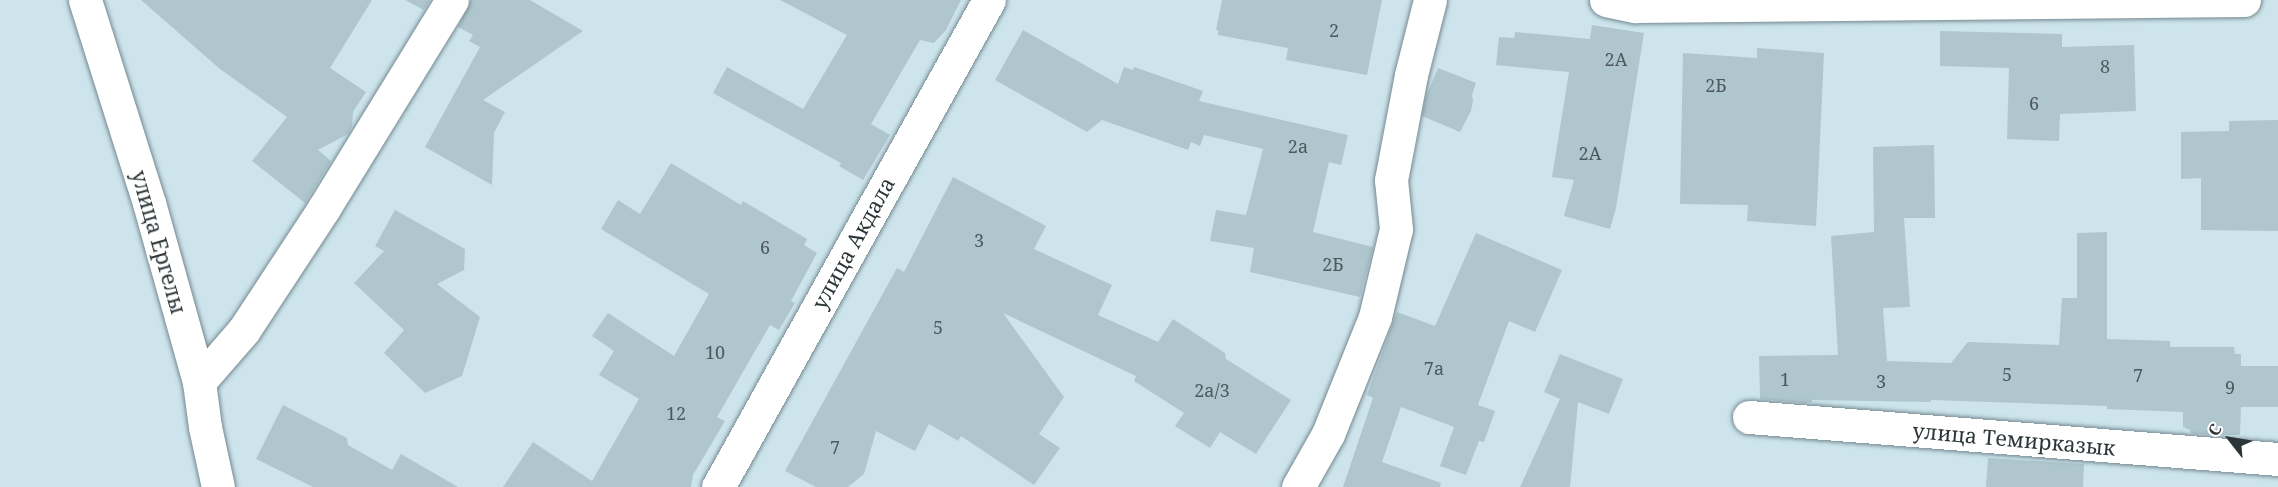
<!DOCTYPE html>
<html>
<head>
<meta charset="utf-8">
<style>
	body { margin:0 }
	#map { position:relative; width:2278px; height:487px; overflow:hidden; background:#cde4ec; font-family:"Noto Serif",serif }
	div>[style] { position:absolute }
	.building>* { inset:0; background:#afc6ce }
	.roads { filter:drop-shadow(0 0 2px #748990) drop-shadow(0 0 2px #748990) }
	.minor>* { height:33px; margin:-16.5px; padding:0 16.5px; transform-origin:16.5px; border-radius:16.5px; background:#fff }
	span { translate:-50% -50%; white-space:nowrap; text-align:center; line-height:1.15; -webkit-text-stroke:4.5px #fff; paint-order:stroke }
	.number-label { font-size:18px; color:#4d595e }
	.number-label span { -webkit-text-stroke-width:0 }
	.street-label { font-size:21px; color:#2c3538 }
	.north { position:absolute; left:2200px; top:409px; width:60px; height:60px; -webkit-text-stroke:4px #fff; paint-order:stroke; rotate:301deg; font-size:16px; font-weight:700; line-height:24px; text-align:center; color:#2c3538 }
	.north::after { content:''; display:block; margin:auto; width:21px; height:27px; background:#2c3538; clip-path:polygon(50% 0,100% 100%,50% 72%,0 100%) }
</style>
</head>
<body>
<div id="map">
	<div class="building">
		<i style="clip-path:polygon(141px 0,372px 0,330px 68px,366px 92px,353px 112px,352px 126px,348px 134px,318px 150px,331px 161px,305px 203px,252px 161px,287px 117px,220px 69px)"></i>
		<i style="clip-path:polygon(405px 0,430px 0,424px 10px)"></i>
		<i style="clip-path:polygon(471px 0,530px 0,583px 31px,483px 100px,505px 112px,494px 133px,492px 185px,425px 147px,480px 47px,469px 41px,473px 35px,458px 27px)"></i>
		<i style="clip-path:polygon(780px 0,961px 0,946px 30px,934px 43px,920px 40px,871px 124px,890px 135px,863px 180px,839px 166px,841px 163px,713px 93px,727px 67px,803px 109px,847px 35px)"></i>
		<i style="clip-path:polygon(1222px 0,1382px 0,1367px 75px,1286px 60px,1288px 48px,1218px 35px,1218px 30px,1216px 30px)"></i>
		<i style="clip-path:polygon(1592px 25px,1644px 33px,1616px 208px,1610px 229px,1564px 216px,1574px 180px,1552px 177px,1569px 72px,1496px 65px,1499px 37px,1514px 38px,1515px 32px,1590px 39px)"></i>
		<i style="clip-path:polygon(1023px 30px,1118px 84px,1124px 67px,1133px 70px,1134px 67px,1203px 91px,1199px 101px,1348px 135px,1341px 165px,1329px 162px,1313px 232px,1373px 247px,1360px 297px,1250px 272px,1254px 248px,1210px 241px,1216px 210px,1246px 215px,1263px 149px,1204px 135px,1200px 146px,1191px 142px,1188px 150px,1102px 120px,1087px 132px,995px 80px)"></i>
		<i style="clip-path:polygon(1940px 31px,2062px 34px,2062px 47px,2134px 45px,2136px 111px,2060px 114px,2059px 141px,2007px 139px,2009px 68px,1940px 66px)"></i>
		<i style="clip-path:polygon(1757px 48px,1824px 53px,1816px 226px,1747px 221px,1748px 205px,1680px 204px,1683px 53px,1757px 58px)"></i>
		<i style="clip-path:polygon(1438px 68px,1476px 83px,1472px 95px,1473px 101px,1471px 111px,1460px 132px,1422px 116px,1425px 99px)"></i>
		<i style="clip-path:polygon(2278px 120px,2278px 231px,2201px 230px,2201px 178px,2181px 179px,2181px 132px,2229px 131px,2229px 121px)"></i>
		<i style="clip-path:polygon(1934px 145px,1935px 218px,1904px 218px,1910px 307px,1883px 308px,1887px 361px,1951px 363px,1968px 342px,2059px 345px,2062px 298px,2077px 298px,2077px 233px,2107px 232px,2107px 339px,2170px 341px,2170px 347px,2234px 347px,2235px 354px,2241px 354px,2241px 366px,2278px 366px,2278px 407px,2241px 407px,2240px 435px,2212px 435px,2191px 433px,2190px 430px,2183px 427px,2183px 412px,2107px 409px,2107px 406px,1931px 400px,1931px 402px,1812px 400px,1812px 402px,1805px 403px,1760px 399px,1759px 356px,1838px 355px,1831px 236px,1874px 232px,1873px 147px)"></i>
		<i style="clip-path:polygon(671px 163px,741px 205px,743px 201px,807px 239px,804px 245px,817px 253px,791px 301px,795px 303px,779px 330px,770px 325px,717px 417px,725px 421px,693px 475px,691px 487px,503px 487px,533px 442px,592px 481px,639px 399px,599px 375px,614px 351px,592px 336px,608px 313px,674px 356px,709px 294px,601px 229px,618px 200px,640px 214px)"></i>
		<i style="clip-path:polygon(953px 177px,1046px 226px,1034px 249px,1112px 285px,1098px 315px,1158px 342px,1173px 319px,1225px 353px,1226px 359px,1291px 400px,1256px 454px,1220px 432px,1210px 448px,1175px 426px,1184px 413px,1134px 381px,1136px 376px,1003px 313px,1064px 397px,1039px 434px,1060px 448px,1034px 485px,961px 436px,958px 441px,929px 424px,915px 451px,876px 431px,864px 474px,848px 487px,816px 487px,785px 471px,897px 268px,904px 272px)"></i>
		<i style="clip-path:polygon(395px 210px,465px 249px,464px 270px,437px 284px,480px 317px,462px 376px,425px 393px,384px 353px,404px 330px,354px 283px,384px 251px,375px 246px)"></i>
		<i style="clip-path:polygon(1476px 233px,1562px 270px,1535px 332px,1509px 321px,1478px 405px,1495px 411px,1484px 442px,1479px 441px,1466px 475px,1440px 466px,1454px 427px,1401px 407px,1382px 462px,1441px 483px,1440px 487px,1343px 487px,1373px 398px,1367px 395px,1397px 312px,1435px 326px)"></i>
		<i style="clip-path:polygon(1560px 354px,1623px 379px,1609px 414px,1578px 402px,1570px 487px,1520px 487px,1560px 399px,1544px 392px)"></i>
		<i style="clip-path:polygon(283px 405px,347px 438px,348px 445px,392px 470px,401px 454px,458px 487px,313px 487px,256px 459px)"></i>
		<i style="clip-path:polygon(1988px 458px,2084px 464px,2083px 487px,1986px 487px)"></i>
	</div>
	<div class="roads">
		<div class="minor">
			<i style="left:85px;top:0;width:213px;rotate:72.5deg"></i>
			<i style="left:149px;top:203px;width:186px;rotate:74.4deg"></i>
			<i style="left:199px;top:382px;width:45px;rotate:82.4deg"></i>
			<i style="left:205px;top:427px;width:61px;rotate:77.8deg"></i>
			<i style="left:1606px;top:0;width:30px;rotate:12deg"></i>
			<i style="left:1635px;top:6px;width:609px;rotate:-0.56deg"></i>
			<i style="left:199px;top:382px;width:69px;rotate:-49.1deg"></i>
			<i style="left:244px;top:330px;width:146px;rotate:-56.7deg"></i>
			<i style="left:324px;top:208px;width:244px;rotate:-58.4deg"></i>
			<i style="left:1749px;top:417px;width:531px;rotate:4.54deg"></i>
			<i style="left:718px;top:487px;width:557px;rotate:-60.91deg"></i>
			<i style="left:1298px;top:487px;width:61px;rotate:-60.5deg"></i>
			<i style="left:1328px;top:434px;width:126px;rotate:-68.1deg"></i>
			<i style="left:1375px;top:317px;width:90px;rotate:-76.6deg"></i>
			<i style="left:1396px;top:229px;width:49px;rotate:-95.8deg"></i>
			<i style="left:1391px;top:180px;width:107px;rotate:-79.2deg"></i>
			<i style="left:1411px;top:75px;width:77px;rotate:-75.8deg"></i>
		</div>
	</div>
	<div class="number-label">
		<span style="left:1334px;top:30px">2</span>
		<span style="left:1616px;top:59px">2А</span>
		<span style="left:2105px;top:66px">8</span>
		<span style="left:1716px;top:85px">2Б</span>
		<span style="left:2034px;top:103px">6</span>
		<span style="left:1298px;top:146px">2а</span>
		<span style="left:1590px;top:153px">2А</span>
		<span style="left:979px;top:240px">3</span>
		<span style="left:765px;top:247px">6</span>
		<span style="left:1333px;top:264px">2Б</span>
		<span style="left:938px;top:327px">5</span>
		<span style="left:715px;top:352px">10</span>
		<span style="left:1434px;top:368px">7а</span>
		<span style="left:2007px;top:374px">5</span>
		<span style="left:2138px;top:375px">7</span>
		<span style="left:1785px;top:379px">1</span>
		<span style="left:1881px;top:381px">3</span>
		<span style="left:2230px;top:387px">9</span>
		<span style="left:1212px;top:390px">2а/3</span>
		<span style="left:676px;top:413px">12</span>
		<span style="left:835px;top:447px">7</span>
	</div>
	<div class="street-label">
		<span style="left:159px;top:242px;rotate:74deg">улица Ергелы</span>
		<span style="left:853px;top:243px;rotate:-61deg">улица Акдала</span>
		<span style="left:2014px;top:439px;rotate:5deg">улица Темирказык</span>
	</div>
	<div class="north">С</div>
</div>
</body>
</html>
